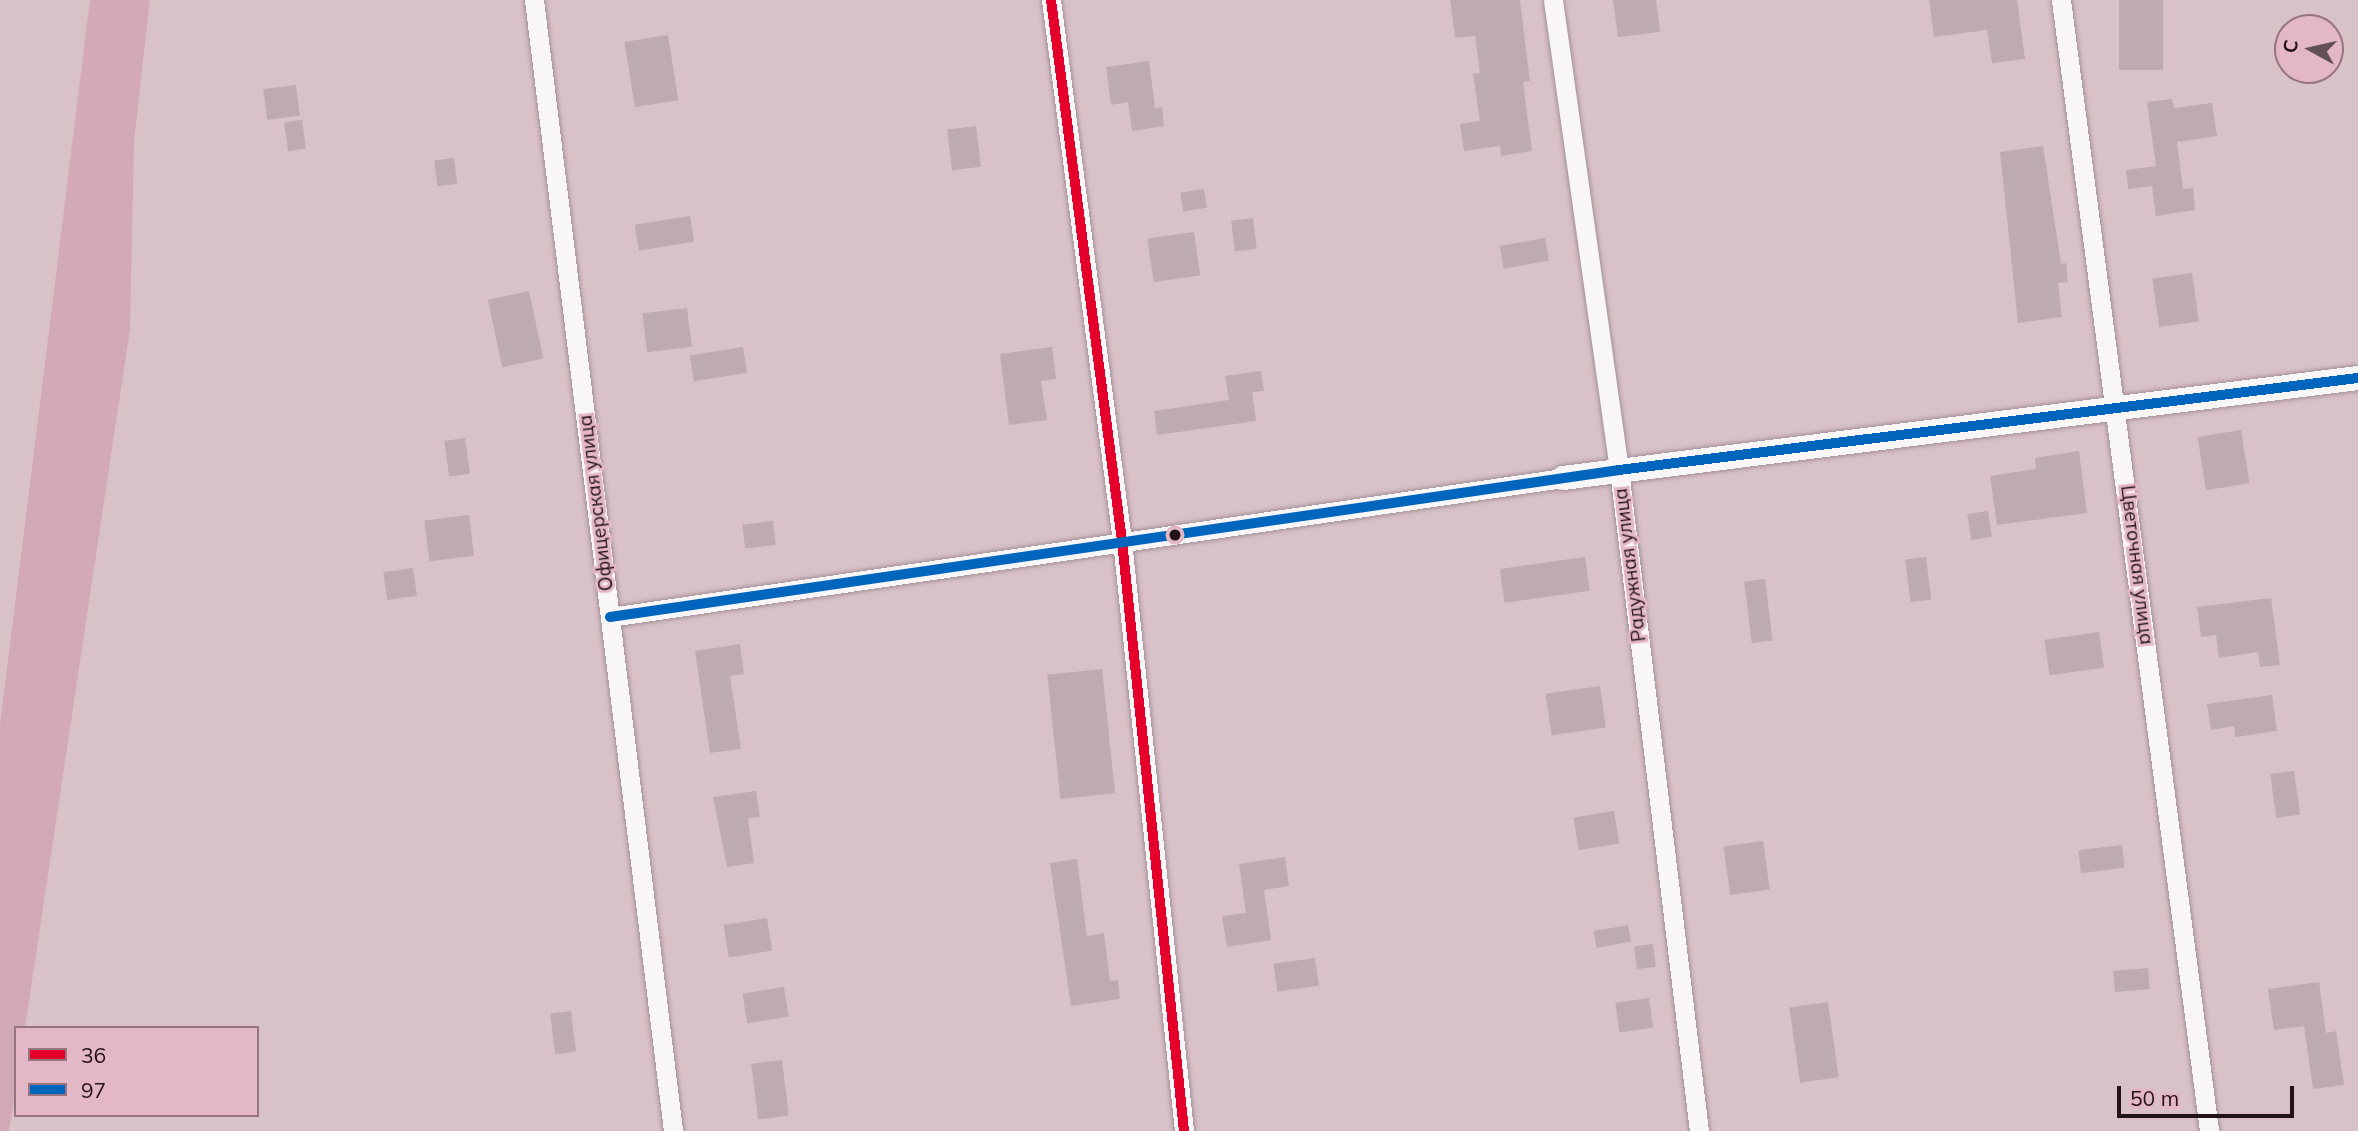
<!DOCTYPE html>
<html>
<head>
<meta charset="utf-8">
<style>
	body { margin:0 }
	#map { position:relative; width:2358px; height:1131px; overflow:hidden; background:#d9c1c8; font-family:Mulish,sans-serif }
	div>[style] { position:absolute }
	.green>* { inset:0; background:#d4a9b7 }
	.building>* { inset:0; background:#beabaf; transform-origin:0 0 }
	.roads { filter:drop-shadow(0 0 2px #a39196) drop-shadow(0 0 2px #a39196) }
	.minor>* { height:19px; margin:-9.5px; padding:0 9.5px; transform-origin:9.5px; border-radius:9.5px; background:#f9f6f7 }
	.tertiary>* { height:24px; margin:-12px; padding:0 12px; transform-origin:12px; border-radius:12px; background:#f9f6f7 }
	.bus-1>* { height:10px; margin:-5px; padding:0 5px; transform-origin:5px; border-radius:5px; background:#e4002b }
	.bus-2>* { height:10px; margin:-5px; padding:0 5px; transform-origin:5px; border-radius:5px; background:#0065bd }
	.dots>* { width:19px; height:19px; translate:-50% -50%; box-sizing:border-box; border:4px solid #e3b7c5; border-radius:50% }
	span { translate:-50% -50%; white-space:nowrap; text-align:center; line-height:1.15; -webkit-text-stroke:6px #e3b7c5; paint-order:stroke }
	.street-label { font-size:19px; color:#221318 }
	.legend { position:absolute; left:14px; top:1026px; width:245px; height:91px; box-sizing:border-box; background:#e3b7c5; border:2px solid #967580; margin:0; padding:9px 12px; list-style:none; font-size:21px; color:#221318 }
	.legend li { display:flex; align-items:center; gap:14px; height:35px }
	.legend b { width:35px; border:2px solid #967580 }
	.north { position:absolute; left:2274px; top:14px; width:70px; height:70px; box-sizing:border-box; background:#e3b7c5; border:2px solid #967580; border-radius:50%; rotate:278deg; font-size:19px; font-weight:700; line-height:28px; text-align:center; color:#221318 }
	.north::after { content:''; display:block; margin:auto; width:24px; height:32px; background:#625056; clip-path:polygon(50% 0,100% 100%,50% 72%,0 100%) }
	.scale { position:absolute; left:2117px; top:1086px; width:177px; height:32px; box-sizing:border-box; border:4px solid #221318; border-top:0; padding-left:9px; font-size:21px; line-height:24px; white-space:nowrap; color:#221318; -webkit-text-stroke:5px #e3b7c5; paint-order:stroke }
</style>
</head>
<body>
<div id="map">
	<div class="green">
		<i style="clip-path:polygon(90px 0,150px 0,134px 141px,130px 329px,25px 1028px,16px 1028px,14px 1101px,9px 1131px,0 1131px,0 725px)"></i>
	</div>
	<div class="building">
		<i style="clip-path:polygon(1450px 0,1520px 0,1530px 81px,1523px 82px,1532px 151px,1501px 156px,1500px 146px,1464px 151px,1460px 124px,1480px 121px,1473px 74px,1480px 73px,1475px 36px,1455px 38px)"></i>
		<i style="clip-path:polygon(1613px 0,1656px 0,1660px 32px,1618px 37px)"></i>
		<i style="clip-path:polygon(1929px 0,2017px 0,2025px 59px,1992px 63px,1987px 30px,1934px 37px)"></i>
		<i style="left:2119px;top:0;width:44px;height:70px"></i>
		<i style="left:668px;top:35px;width:66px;height:44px;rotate:81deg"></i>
		<i style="clip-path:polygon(1149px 61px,1155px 108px,1162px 107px,1164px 126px,1132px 131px,1128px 102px,1111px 105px,1106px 67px)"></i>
		<i style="left:296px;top:85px;width:31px;height:33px;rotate:83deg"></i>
		<i style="clip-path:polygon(2172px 99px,2174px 108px,2212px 103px,2217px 136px,2177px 142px,2183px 189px,2193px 188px,2195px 210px,2156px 216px,2152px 186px,2128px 189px,2126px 170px,2156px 166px,2147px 102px)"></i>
		<i style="left:302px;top:120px;width:29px;height:18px;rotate:82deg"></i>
		<i style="left:976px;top:126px;width:41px;height:29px;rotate:83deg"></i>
		<i style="clip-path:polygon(2043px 146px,2061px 264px,2066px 263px,2068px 282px,2058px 283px,2062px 317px,2018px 323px,2000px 152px)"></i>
		<i style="left:454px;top:158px;width:26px;height:20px;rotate:83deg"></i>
		<i style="left:1204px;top:189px;width:19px;height:24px;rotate:81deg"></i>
		<i style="left:690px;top:216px;width:26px;height:56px;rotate:81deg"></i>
		<i style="left:1253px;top:218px;width:31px;height:22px;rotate:83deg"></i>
		<i style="left:1194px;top:232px;width:44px;height:47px;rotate:82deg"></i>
		<i style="left:1545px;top:238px;width:23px;height:46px;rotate:80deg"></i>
		<i style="left:2192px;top:273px;width:49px;height:40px;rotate:82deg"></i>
		<i style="left:529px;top:291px;width:69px;height:42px;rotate:78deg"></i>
		<i style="left:687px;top:308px;width:39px;height:45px;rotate:83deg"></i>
		<i style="left:743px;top:347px;width:26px;height:54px;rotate:81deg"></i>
		<i style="clip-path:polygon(1052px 347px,1056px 379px,1041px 381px,1047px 420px,1009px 425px,1000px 354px)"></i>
		<i style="clip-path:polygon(1261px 371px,1264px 391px,1252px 392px,1256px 421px,1157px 435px,1154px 411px,1229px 400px,1225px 376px)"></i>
		<i style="left:2241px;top:430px;width:54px;height:44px;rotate:81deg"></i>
		<i style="left:465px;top:438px;width:36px;height:21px;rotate:82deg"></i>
		<i style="clip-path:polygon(2079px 451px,2087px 513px,1997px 525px,1990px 476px,2036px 469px,2035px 458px)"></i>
		<i style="left:1988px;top:511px;width:26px;height:21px;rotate:81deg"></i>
		<i style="left:469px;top:515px;width:41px;height:45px;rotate:83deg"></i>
		<i style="left:773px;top:521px;width:24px;height:31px;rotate:83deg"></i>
		<i style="left:1585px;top:557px;width:34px;height:86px;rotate:82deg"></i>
		<i style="left:1926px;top:557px;width:43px;height:21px;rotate:83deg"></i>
		<i style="left:413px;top:568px;width:28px;height:30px;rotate:82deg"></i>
		<i style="left:1765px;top:579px;width:62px;height:21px;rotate:83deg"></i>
		<i style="clip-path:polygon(2271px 598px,2280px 665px,2260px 667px,2258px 652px,2219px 658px,2216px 635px,2201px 637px,2197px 607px)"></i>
		<i style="left:2099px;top:632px;width:36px;height:55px;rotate:82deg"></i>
		<i style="clip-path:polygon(740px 644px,744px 674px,730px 676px,741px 749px,710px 753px,695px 651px)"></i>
		<i style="left:1102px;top:669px;width:125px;height:55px;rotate:84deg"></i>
		<i style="left:1600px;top:686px;width:42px;height:55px;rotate:82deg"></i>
		<i style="clip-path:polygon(2272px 695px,2277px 731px,2235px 737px,2234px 726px,2211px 730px,2207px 704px)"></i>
		<i style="left:2294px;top:771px;width:44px;height:24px;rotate:82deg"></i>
		<i style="clip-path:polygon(756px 791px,760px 817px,748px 818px,754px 863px,727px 867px,713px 797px)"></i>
		<i style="left:1614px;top:811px;width:33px;height:41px;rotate:81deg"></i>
		<i style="left:1763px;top:841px;width:49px;height:40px;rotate:82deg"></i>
		<i style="left:2122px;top:845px;width:23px;height:44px;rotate:83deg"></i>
		<i style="clip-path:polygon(1285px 857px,1289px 886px,1264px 890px,1271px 940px,1227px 947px,1222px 916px,1246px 913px,1239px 864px)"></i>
		<i style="clip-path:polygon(1077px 859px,1087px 936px,1104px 933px,1110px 981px,1118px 980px,1120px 999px,1071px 1006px,1050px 863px)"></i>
		<i style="left:767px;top:918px;width:33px;height:44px;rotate:81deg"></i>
		<i style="left:1628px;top:925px;width:17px;height:35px;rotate:80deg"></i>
		<i style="left:1653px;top:944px;width:23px;height:19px;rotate:83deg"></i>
		<i style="left:1315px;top:958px;width:28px;height:42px;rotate:82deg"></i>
		<i style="left:2148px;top:968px;width:21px;height:35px;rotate:85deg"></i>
		<i style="clip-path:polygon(2319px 982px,2326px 1033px,2336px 1031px,2344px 1085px,2313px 1089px,2304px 1026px,2274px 1030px,2268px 989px)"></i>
		<i style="left:784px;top:987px;width:30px;height:42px;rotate:81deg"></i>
		<i style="left:1649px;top:998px;width:30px;height:34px;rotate:82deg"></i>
		<i style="left:1828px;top:1002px;width:76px;height:39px;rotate:82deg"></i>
		<i style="left:571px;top:1011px;width:41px;height:21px;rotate:83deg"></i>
		<i style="left:782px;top:1060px;width:56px;height:31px;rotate:83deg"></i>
	</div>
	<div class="roads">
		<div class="minor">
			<i style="left:534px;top:0;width:1140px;rotate:82.99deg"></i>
			<i style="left:1051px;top:0;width:546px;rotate:82.52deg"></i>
			<i style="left:1122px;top:541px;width:593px;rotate:84deg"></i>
			<i style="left:1553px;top:0;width:475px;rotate:82deg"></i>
			<i style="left:1619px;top:470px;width:666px;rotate:83.1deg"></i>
			<i style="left:2061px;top:0;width:1141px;rotate:82.54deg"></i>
			<i style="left:610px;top:617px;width:963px;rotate:-8.3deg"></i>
		</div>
		<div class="tertiary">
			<i style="left:1563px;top:478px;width:801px;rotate:-7.17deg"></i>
		</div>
	</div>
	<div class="bus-1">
		<i style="left:1051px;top:0;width:546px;rotate:82.52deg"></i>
		<i style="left:1122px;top:541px;width:593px;rotate:84deg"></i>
	</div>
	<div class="bus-2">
		<i style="left:610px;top:617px;width:1020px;rotate:-8.29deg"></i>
		<i style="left:1619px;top:470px;width:745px;rotate:-7.1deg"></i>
	</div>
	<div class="dots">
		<i style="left:1175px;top:535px;background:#221318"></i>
	</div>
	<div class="street-label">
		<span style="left:596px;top:503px;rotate:-97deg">Офицерская улица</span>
		<span style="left:1630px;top:565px;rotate:-97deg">Радужная улица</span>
		<span style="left:2137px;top:565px;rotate:83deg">Цветочная улица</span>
	</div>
	<ul class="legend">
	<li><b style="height:9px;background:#e4002b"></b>36</li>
	<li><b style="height:9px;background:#0065bd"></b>97</li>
	</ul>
	<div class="north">С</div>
	<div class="scale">50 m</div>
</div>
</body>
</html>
